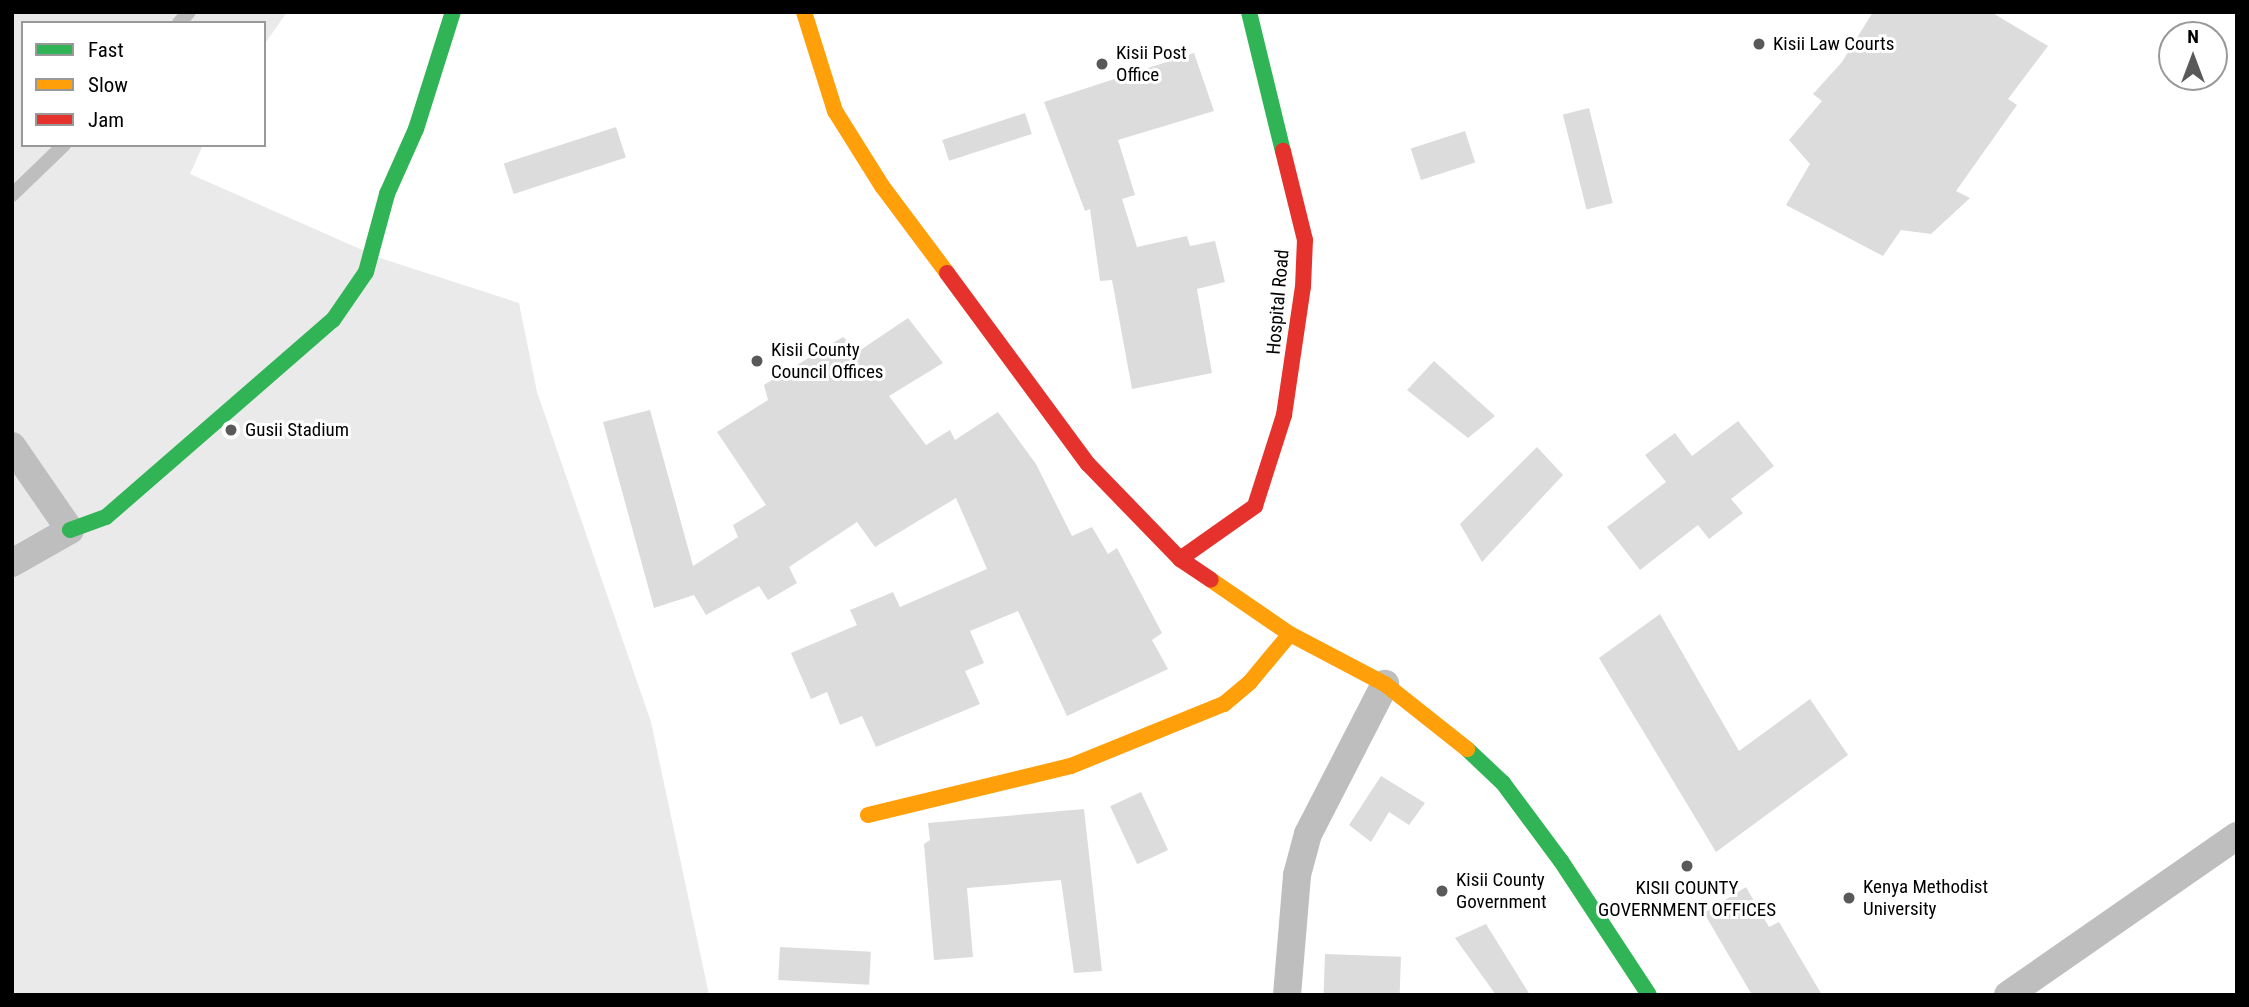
<!DOCTYPE html>
<html>
<head>
<meta charset="utf-8">
<style>
	body { margin:0 }
	#map { position:relative; width:2249px; height:1007px; overflow:hidden; background:#fff; font-family:"Roboto Condensed",sans-serif }
	div>[style] { position:absolute }
	.green>* { inset:0; background:#eaeaea }
	.building>* { inset:0; background:#dcdcdc; transform-origin:0 0 }
	.lane>* { height:14px; margin:-7px; padding:0 7px; transform-origin:7px; border-radius:7px; background:#bebebe }
	.street>* { height:28px; margin:-14px; padding:0 14px; transform-origin:14px; border-radius:14px; background:#bebebe }
	.fast>* { height:16px; margin:-8px; padding:0 8px; transform-origin:8px; border-radius:8px; background:#30b455 }
	.slow>* { height:16px; margin:-8px; padding:0 8px; transform-origin:8px; border-radius:8px; background:#ff9f0a }
	.jam>* { height:16px; margin:-8px; padding:0 8px; transform-origin:8px; border-radius:8px; background:#e5322d }
	.dots>* { width:19px; height:19px; translate:-50% -50%; box-sizing:border-box; border:4px solid #fff; border-radius:50% }
	span { translate:-50% -50%; white-space:nowrap; text-align:center; line-height:1.15; -webkit-text-stroke:6px #fff; paint-order:stroke }
	.poi-label { font-size:19px; color:#000 }
	.left { translate:0 -50%; text-align:left }
	.street-label { font-size:19px; color:#000 }
	.frame { position:absolute; inset:0; border:14px solid #000; pointer-events:none }
	.legend { position:absolute; left:21px; top:21px; width:245px; height:126px; box-sizing:border-box; background:#fff; border:2px solid #999; margin:0; padding:9px 12px; list-style:none; font-size:21px; color:#000 }
	.legend li { display:flex; align-items:center; gap:14px; height:35px }
	.legend b { width:35px; border:2px solid #999 }
	.north { position:absolute; left:2158px; top:21px; width:70px; height:70px; box-sizing:border-box; background:#fff; border:2px solid #999; border-radius:50%; rotate:0deg; font-size:19px; font-weight:700; line-height:28px; text-align:center; color:#000 }
	.north::after { content:''; display:block; margin:auto; width:24px; height:32px; background:#595959; clip-path:polygon(50% 0,100% 100%,50% 72%,0 100%) }
</style>
</head>
<body>
<div id="map">
	<div class="green">
		<i style="clip-path:polygon(12px 12px,287px 12px,264px 45px,264px 23px,23px 23px,23px 145px,203px 145px,190px 174px,383px 259px,519px 303px,537px 392px,651px 722px,709px 995px,12px 995px)"></i>
	</div>
	<div class="building">
		<i style="clip-path:polygon(1873px 12px,1991px 12px,2048px 46px,2008px 99px,2017px 105px,1956px 191px,1970px 198px,1931px 234px,1901px 230px,1883px 256px,1786px 205px,1810px 164px,1789px 140px,1822px 101px,1813px 94px,1842px 62px)"></i>
		<i style="clip-path:polygon(1194px 53px,1214px 111px,1118px 140px,1135px 195px,1122px 199px,1137px 247px,1187px 236px,1190px 246px,1215px 241px,1225px 282px,1197px 289px,1212px 373px,1132px 389px,1112px 280px,1100px 281px,1090px 209px,1085px 211px,1044px 102px)"></i>
		<i style="left:1589px;top:108px;width:98px;height:27px;rotate:76deg"></i>
		<i style="left:1025px;top:113px;width:22px;height:87px;rotate:72deg"></i>
		<i style="left:616px;top:127px;width:32px;height:118px;rotate:72deg"></i>
		<i style="left:1465px;top:131px;width:33px;height:57px;rotate:72deg"></i>
		<i style="clip-path:polygon(908px 318px,943px 363px,889px 396px,926px 445px,950px 430px,955px 440px,998px 412px,1036px 464px,1072px 536px,1092px 527px,1108px 554px,1117px 548px,1162px 633px,1152px 640px,1168px 669px,1067px 716px,1018px 611px,970px 631px,984px 663px,965px 671px,980px 704px,876px 747px,862px 716px,840px 725px,827px 692px,811px 699px,791px 653px,857px 625px,850px 610px,893px 592px,900px 607px,987px 569px,956px 498px,875px 547px,857px 522px,789px 567px,797px 583px,768px 600px,759px 586px,706px 615px,694px 595px,654px 608px,603px 422px,650px 410px,693px 566px,738px 537px,733px 525px,766px 505px,717px 432px,768px 400px,764px 385px,843px 337px,859px 351px)"></i>
		<i style="clip-path:polygon(1434px 361px,1495px 416px,1468px 438px,1407px 390px)"></i>
		<i style="clip-path:polygon(1738px 421px,1774px 466px,1731px 499px,1743px 513px,1709px 539px,1698px 525px,1640px 570px,1607px 527px,1666px 482px,1645px 455px,1675px 433px,1692px 456px)"></i>
		<i style="clip-path:polygon(1537px 447px,1563px 475px,1482px 562px,1460px 524px)"></i>
		<i style="clip-path:polygon(1660px 614px,1739px 751px,1810px 699px,1848px 755px,1716px 852px,1599px 658px)"></i>
		<i style="clip-path:polygon(1381px 776px,1425px 803px,1409px 825px,1389px 812px,1371px 842px,1349px 825px)"></i>
		<i style="left:1141px;top:792px;width:64px;height:34px;rotate:65deg"></i>
		<i style="clip-path:polygon(1084px 809px,1102px 971px,1074px 973px,1061px 880px,967px 888px,973px 957px,934px 960px,924px 844px,930px 840px,928px 823px)"></i>
		<i style="clip-path:polygon(1746px 887px,1769px 927px,1779px 922px,1822px 995px,1752px 995px,1704px 913px)"></i>
		<i style="clip-path:polygon(1486px 924px,1530px 995px,1496px 995px,1455px 938px)"></i>
		<i style="left:780px;top:947px;width:91px;height:33px;rotate:3deg"></i>
		<i style="left:1325px;top:954px;width:76px;height:41px;rotate:2deg"></i>
	</div>
	<div class="lane">
		<i style="left:179px;top:23px;width:15px;rotate:-48deg"></i>
		<i style="left:12px;top:195px;width:72px;rotate:-43.9deg"></i>
	</div>
	<div class="street">
		<i style="left:12px;top:446px;width:102px;rotate:55.4deg"></i>
		<i style="left:70px;top:530px;width:67px;rotate:150.4deg"></i>
		<i style="left:1287px;top:995px;width:120px;rotate:-85.2deg"></i>
		<i style="left:1297px;top:875px;width:42px;rotate:-75deg"></i>
		<i style="left:1308px;top:834px;width:169px;rotate:-62.8deg"></i>
		<i style="left:2008px;top:995px;width:279px;rotate:-34.8deg"></i>
	</div>
	<div class="fast">
		<i style="left:1249px;top:12px;width:143px;rotate:76.3deg"></i>
		<i style="left:70px;top:530px;width:38px;rotate:-20deg"></i>
		<i style="left:106px;top:517px;width:301px;rotate:-41deg"></i>
		<i style="left:333px;top:320px;width:58px;rotate:-55.5deg"></i>
		<i style="left:366px;top:272px;width:81px;rotate:-74.9deg"></i>
		<i style="left:387px;top:194px;width:71px;rotate:-66deg"></i>
		<i style="left:416px;top:129px;width:123px;rotate:-72.5deg"></i>
		<i style="left:1467px;top:749px;width:50px;rotate:43.4deg"></i>
		<i style="left:1503px;top:783px;width:97px;rotate:53.4deg"></i>
		<i style="left:1561px;top:861px;width:160px;rotate:56.7deg"></i>
	</div>
	<div class="slow">
		<i style="left:804px;top:12px;width:104px;rotate:72.6deg"></i>
		<i style="left:835px;top:111px;width:89px;rotate:57.9deg"></i>
		<i style="left:882px;top:186px;width:109px;rotate:53.2deg"></i>
		<i style="left:1211px;top:580px;width:96px;rotate:34.4deg"></i>
		<i style="left:1290px;top:634px;width:107px;rotate:27.8deg"></i>
		<i style="left:1385px;top:684px;width:105px;rotate:38.4deg"></i>
		<i style="left:868px;top:815px;width:209px;rotate:-13.6deg"></i>
		<i style="left:1071px;top:766px;width:165px;rotate:-22.1deg"></i>
		<i style="left:1224px;top:704px;width:34px;rotate:-40deg"></i>
		<i style="left:1250px;top:682px;width:62px;rotate:-50.2deg"></i>
	</div>
	<div class="jam">
		<i style="left:947px;top:273px;width:237px;rotate:53.6deg"></i>
		<i style="left:1088px;top:464px;width:132px;rotate:45.9deg"></i>
		<i style="left:1180px;top:559px;width:37px;rotate:34deg"></i>
		<i style="left:1180px;top:559px;width:92px;rotate:-35.2deg"></i>
		<i style="left:1255px;top:506px;width:96px;rotate:-72.3deg"></i>
		<i style="left:1284px;top:415px;width:129px;rotate:-81.6deg"></i>
		<i style="left:1303px;top:287px;width:47px;rotate:-87.6deg"></i>
		<i style="left:1305px;top:240px;width:92px;rotate:-103.9deg"></i>
	</div>
	<div class="dots">
		<i style="left:1759px;top:44px;background:#595959"></i>
		<i style="left:1102px;top:64px;background:#595959"></i>
		<i style="left:757px;top:361px;background:#595959"></i>
		<i style="left:231px;top:430px;background:#595959"></i>
		<i style="left:1687px;top:866px;background:#595959"></i>
		<i style="left:1442px;top:891px;background:#595959"></i>
		<i style="left:1849px;top:898px;background:#595959"></i>
	</div>
	<div class="poi-label">
		<span class="left" style="left:1773px;top:44px">Kisii Law Courts</span>
		<span class="left" style="left:1116px;top:64px">Kisii Post<br>Office</span>
		<span class="left" style="left:771px;top:361px">Kisii County<br>Council Offices</span>
		<span class="left" style="left:245px;top:430px">Gusii Stadium</span>
		<span class="left" style="left:1456px;top:891px">Kisii County<br>Government</span>
		<span class="left" style="left:1863px;top:898px">Kenya Methodist<br>University</span>
		<span style="left:1687px;top:899px">KISII COUNTY<br>GOVERNMENT OFFICES</span>
	</div>
	<div class="street-label">
		<span style="left:1278px;top:302px;rotate:-85deg">Hospital Road</span>
	</div>
	<div class="frame"></div>
	<ul class="legend">
	<li><b style="height:9px;background:#30b455"></b>Fast</li>
	<li><b style="height:9px;background:#ff9f0a"></b>Slow</li>
	<li><b style="height:9px;background:#e5322d"></b>Jam</li>
	</ul>
	<div class="north">N</div>
</div>
</body>
</html>
